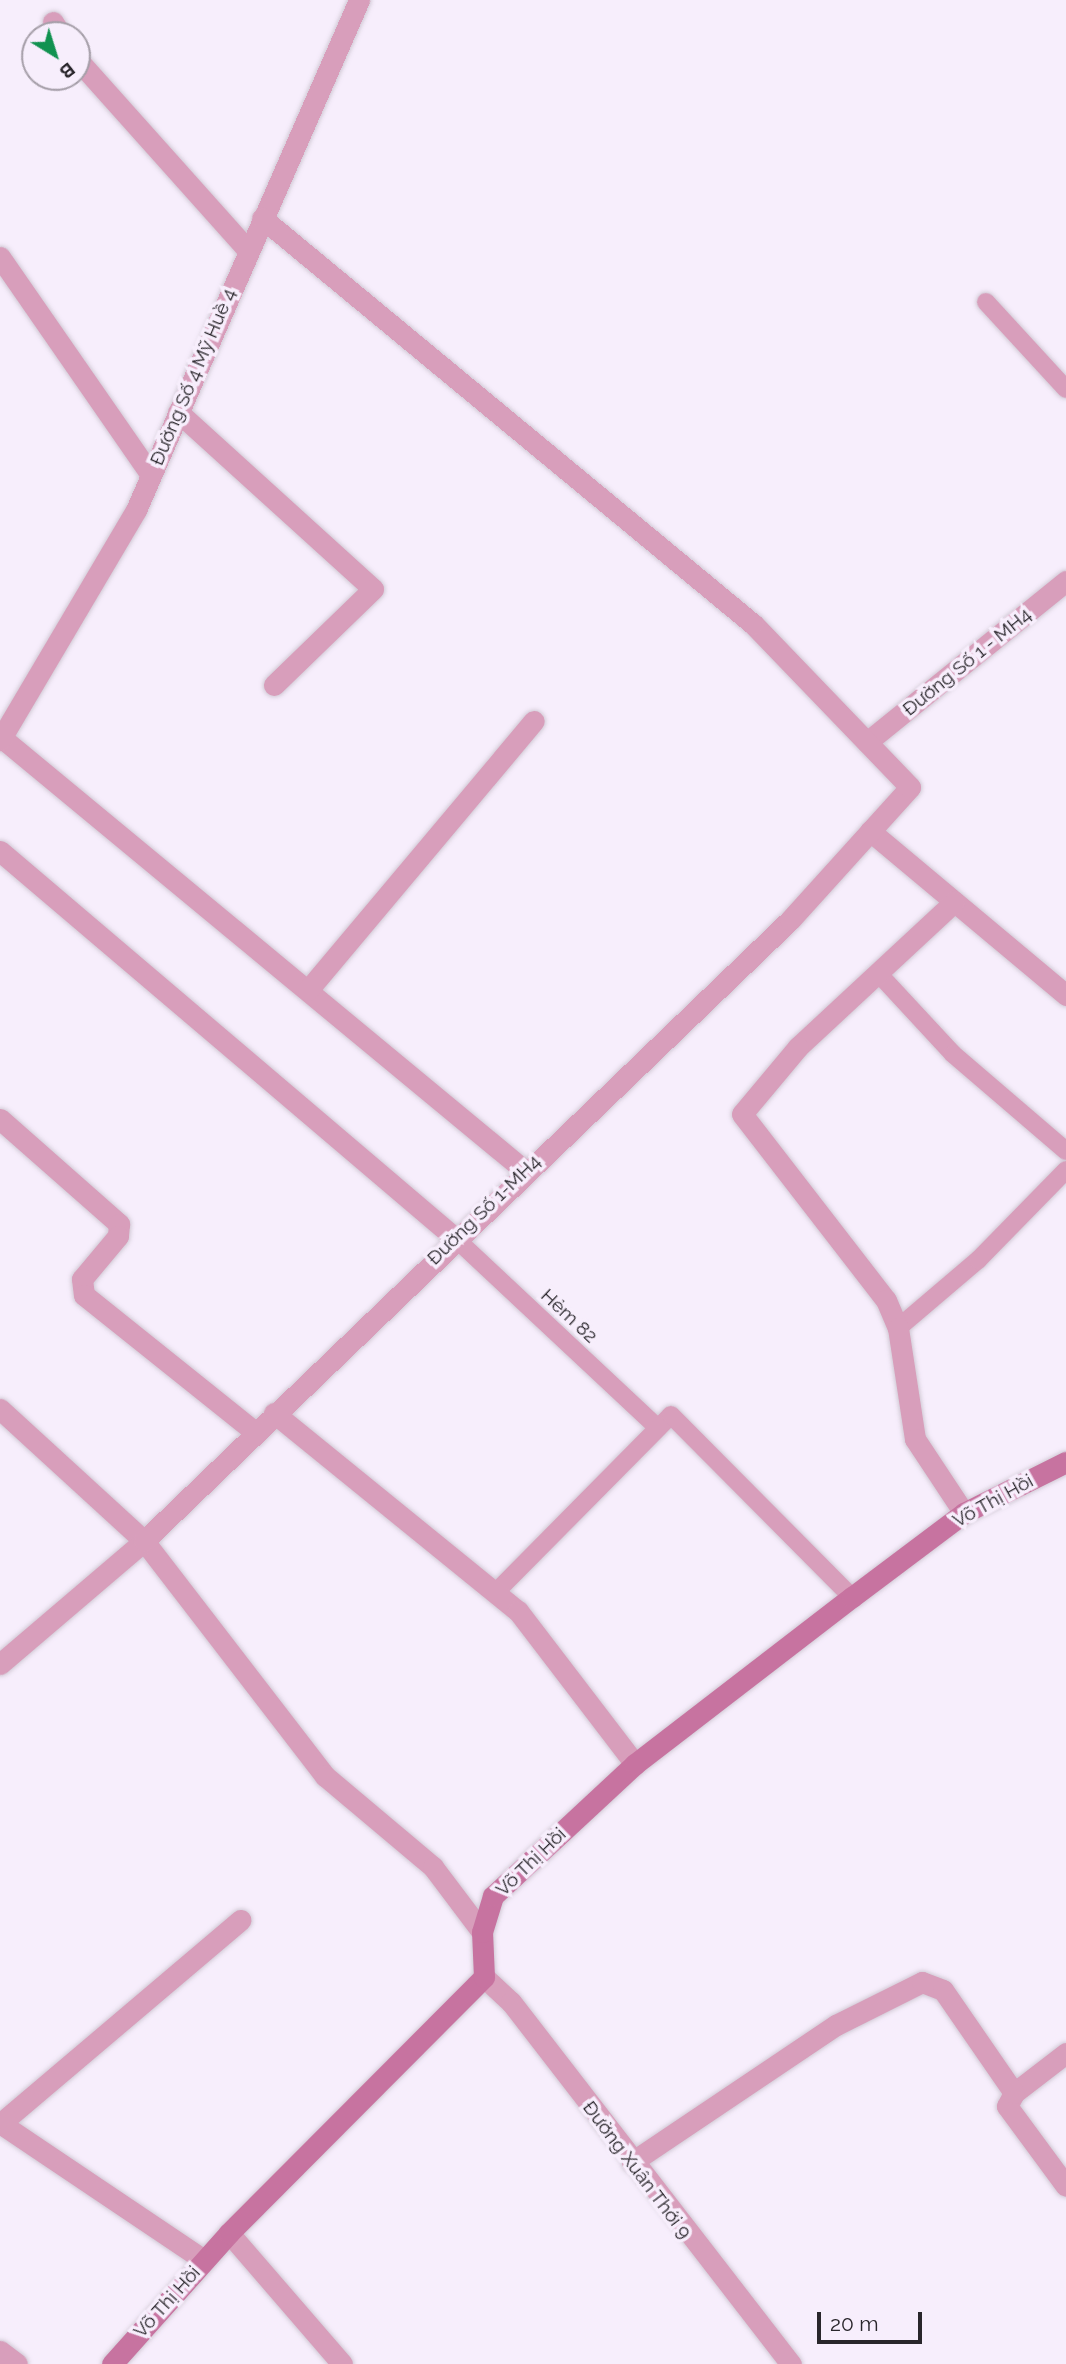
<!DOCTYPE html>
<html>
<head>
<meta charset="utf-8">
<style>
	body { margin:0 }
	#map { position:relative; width:1066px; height:2364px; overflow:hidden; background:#f7eefc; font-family:Raleway,sans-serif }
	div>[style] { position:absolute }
	.roads { filter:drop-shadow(0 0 2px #d2cad6) drop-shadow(0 0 2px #d2cad6) }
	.lane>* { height:18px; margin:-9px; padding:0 9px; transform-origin:9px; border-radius:9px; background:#d89ebb }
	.street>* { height:21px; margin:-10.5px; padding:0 10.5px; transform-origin:10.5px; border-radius:10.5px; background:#d89ebb }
	.secondary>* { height:21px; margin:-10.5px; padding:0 10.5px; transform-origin:10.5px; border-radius:10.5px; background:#c773a0 }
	span { translate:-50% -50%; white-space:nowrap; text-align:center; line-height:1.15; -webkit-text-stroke:7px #f7eefc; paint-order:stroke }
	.street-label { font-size:19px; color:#29262b }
	.north { position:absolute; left:21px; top:21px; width:70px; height:70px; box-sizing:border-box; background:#f7eefc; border:2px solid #a59ea8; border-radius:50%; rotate:142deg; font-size:19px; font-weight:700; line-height:28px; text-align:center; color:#29262b }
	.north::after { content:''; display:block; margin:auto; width:24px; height:32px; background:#119250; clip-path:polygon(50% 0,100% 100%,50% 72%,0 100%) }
	.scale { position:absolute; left:817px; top:2312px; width:105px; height:32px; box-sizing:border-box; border:4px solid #29262b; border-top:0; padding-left:9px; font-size:21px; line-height:24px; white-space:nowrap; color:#29262b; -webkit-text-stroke:5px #f7eefc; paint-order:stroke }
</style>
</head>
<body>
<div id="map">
	<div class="roads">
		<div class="lane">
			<i style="left:986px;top:302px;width:118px;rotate:47.4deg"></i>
			<i style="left:878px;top:973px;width:110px;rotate:47.2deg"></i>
			<i style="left:953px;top:1054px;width:149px;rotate:40.6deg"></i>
			<i style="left:455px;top:1238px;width:274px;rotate:43.1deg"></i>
			<i style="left:898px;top:1328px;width:105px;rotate:-40.4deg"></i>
			<i style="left:978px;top:1260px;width:126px;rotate:-45.6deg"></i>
			<i style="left:497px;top:1591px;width:247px;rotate:-45.3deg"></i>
			<i style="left:671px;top:1415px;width:257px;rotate:45.2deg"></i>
		</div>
		<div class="street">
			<i style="left:53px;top:22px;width:15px;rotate:58deg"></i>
			<i style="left:77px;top:59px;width:256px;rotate:48.2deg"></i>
			<i style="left:0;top:257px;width:265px;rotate:55.3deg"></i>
			<i style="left:178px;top:412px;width:263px;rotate:42.2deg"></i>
			<i style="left:373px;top:589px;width:138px;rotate:135.9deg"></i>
			<i style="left:2px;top:738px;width:678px;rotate:39.61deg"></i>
			<i style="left:0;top:740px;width:267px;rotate:-59.4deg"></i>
			<i style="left:136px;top:510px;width:557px;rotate:-66.38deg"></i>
			<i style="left:867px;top:742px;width:256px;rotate:-39deg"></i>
			<i style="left:870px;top:831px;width:256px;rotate:39.9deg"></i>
			<i style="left:0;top:851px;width:597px;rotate:40.38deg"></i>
			<i style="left:954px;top:902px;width:213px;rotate:137.1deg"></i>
			<i style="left:798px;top:1047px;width:87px;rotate:129.9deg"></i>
			<i style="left:742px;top:1114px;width:235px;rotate:52.3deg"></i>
			<i style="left:886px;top:1300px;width:30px;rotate:67deg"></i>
			<i style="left:898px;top:1328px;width:112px;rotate:81.3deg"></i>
			<i style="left:915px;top:1439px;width:89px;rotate:56.5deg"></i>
			<i style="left:308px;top:990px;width:351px;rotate:-50deg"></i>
			<i style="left:0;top:1119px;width:159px;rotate:41.4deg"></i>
			<i style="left:119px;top:1224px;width:12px;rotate:95deg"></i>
			<i style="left:118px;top:1236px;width:56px;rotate:129.9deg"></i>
			<i style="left:82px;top:1279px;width:16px;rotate:83deg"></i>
			<i style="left:84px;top:1295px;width:219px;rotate:38.7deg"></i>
			<i style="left:0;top:1409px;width:195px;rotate:42.5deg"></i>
			<i style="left:144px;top:1541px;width:297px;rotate:52.4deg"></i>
			<i style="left:325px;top:1776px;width:141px;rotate:40.1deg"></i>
			<i style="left:433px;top:1867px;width:81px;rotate:53deg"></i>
			<i style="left:274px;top:1413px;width:314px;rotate:39.1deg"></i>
			<i style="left:518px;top:1611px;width:193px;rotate:52.6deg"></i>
			<i style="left:0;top:1664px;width:189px;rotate:-40.5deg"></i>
			<i style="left:144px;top:1541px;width:896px;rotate:-43.87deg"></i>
			<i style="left:790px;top:920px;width:179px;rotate:-47.9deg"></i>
			<i style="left:910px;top:787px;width:226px;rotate:-133.9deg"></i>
			<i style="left:753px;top:624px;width:637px;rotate:-140.41deg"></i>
			<i style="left:484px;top:1977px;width:37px;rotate:43deg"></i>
			<i style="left:511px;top:2002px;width:458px;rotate:52.3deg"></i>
			<i style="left:1066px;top:2053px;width:66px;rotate:142.4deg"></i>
			<i style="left:1014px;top:2093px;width:15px;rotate:118deg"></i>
			<i style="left:1007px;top:2106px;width:99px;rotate:53.6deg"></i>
			<i style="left:0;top:2123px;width:246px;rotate:33.9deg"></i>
			<i style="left:1px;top:2123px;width:314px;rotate:-40.3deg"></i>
			<i style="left:632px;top:2162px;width:246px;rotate:-33.9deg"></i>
			<i style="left:836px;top:2025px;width:96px;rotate:-26.6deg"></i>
			<i style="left:922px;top:1982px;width:22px;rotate:21deg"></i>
			<i style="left:943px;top:1990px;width:125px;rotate:55.4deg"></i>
			<i style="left:229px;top:2233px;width:173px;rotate:49.2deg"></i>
			<i style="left:0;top:2351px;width:21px;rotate:37deg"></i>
		</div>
		<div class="secondary">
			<i style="left:112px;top:2364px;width:176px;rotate:-48.2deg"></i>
			<i style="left:229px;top:2233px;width:361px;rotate:-45.1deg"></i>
			<i style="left:484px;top:1977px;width:45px;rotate:-92.5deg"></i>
			<i style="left:482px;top:1932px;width:38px;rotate:-73deg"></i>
			<i style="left:493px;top:1896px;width:194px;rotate:-42.9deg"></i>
			<i style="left:635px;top:1764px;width:274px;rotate:-37.6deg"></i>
			<i style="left:852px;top:1597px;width:140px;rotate:-36.9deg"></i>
			<i style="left:964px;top:1513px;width:114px;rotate:-26.6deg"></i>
		</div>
	</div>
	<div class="street-label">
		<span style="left:193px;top:377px;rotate:-67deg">Đường Số 4 Mỹ Huề 4</span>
		<span style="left:967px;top:662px;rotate:-39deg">Đường Số 1 - MH4</span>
		<span style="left:484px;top:1210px;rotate:-44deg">Đường Số 1-MH4</span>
		<span style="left:569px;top:1316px;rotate:43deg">Hẻm 82</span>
		<span style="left:993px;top:1501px;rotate:-29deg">Võ Thị Hồi</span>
		<span style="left:531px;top:1862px;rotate:-44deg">Võ Thị Hồi</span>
		<span style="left:637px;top:2170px;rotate:53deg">Đường Xuân Thới 9</span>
		<span style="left:167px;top:2302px;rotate:-48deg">Võ Thị Hồi</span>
	</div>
	<div class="north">B</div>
	<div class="scale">20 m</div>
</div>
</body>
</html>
